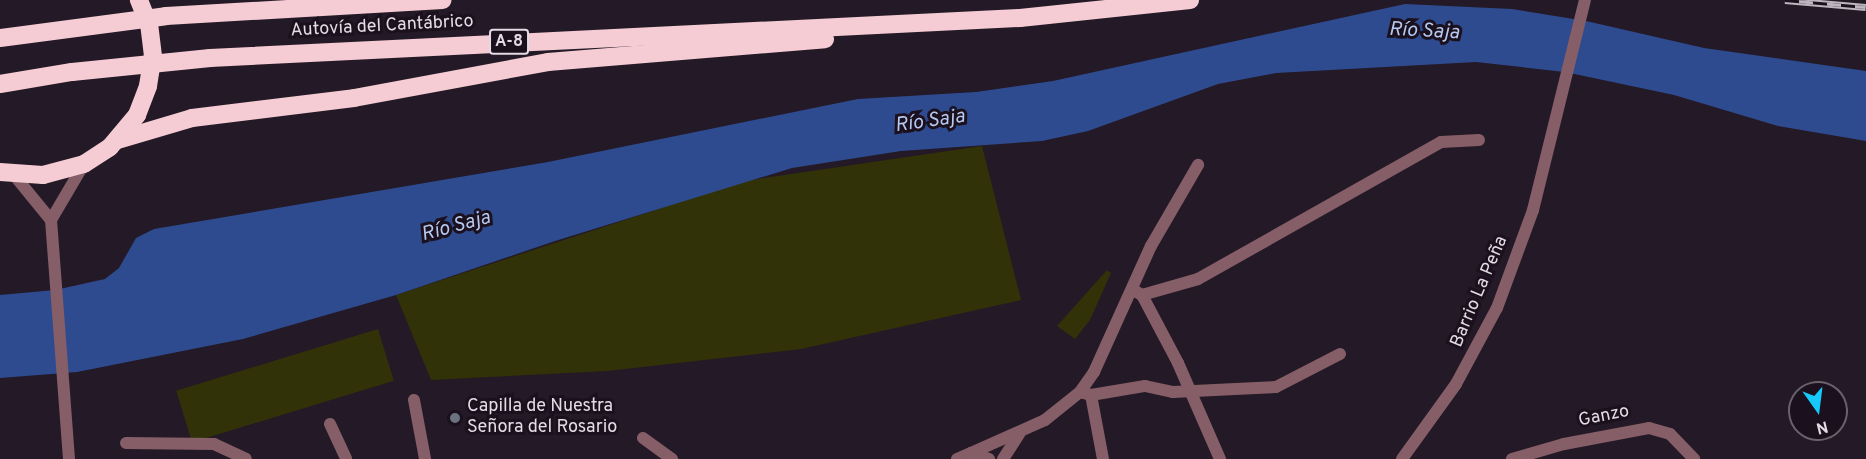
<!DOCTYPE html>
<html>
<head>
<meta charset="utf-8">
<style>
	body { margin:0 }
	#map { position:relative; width:1866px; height:459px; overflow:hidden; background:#241926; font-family:Overpass,sans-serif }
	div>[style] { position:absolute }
	.green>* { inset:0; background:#313207; transform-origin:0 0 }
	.water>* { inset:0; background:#2e4b90 }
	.street>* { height:12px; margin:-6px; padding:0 6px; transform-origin:6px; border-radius:6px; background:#865e67 }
	.highway>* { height:18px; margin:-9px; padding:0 9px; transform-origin:9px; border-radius:9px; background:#f5ccd4 }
	.rail>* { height:7px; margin-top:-3.5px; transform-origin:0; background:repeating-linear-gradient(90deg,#1b101d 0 14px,#bcb4be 0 28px); box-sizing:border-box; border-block:2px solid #bcb4be }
	.highway-bridge>* { height:18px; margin:-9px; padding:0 9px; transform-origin:9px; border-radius:9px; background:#f5ccd4 }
	.dots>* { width:16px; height:16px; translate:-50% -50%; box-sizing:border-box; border:3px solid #1b101d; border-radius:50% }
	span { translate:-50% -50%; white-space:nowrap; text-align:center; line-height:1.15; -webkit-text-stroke:6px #1b101d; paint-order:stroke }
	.shield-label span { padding:2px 4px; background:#1b101d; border:2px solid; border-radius:4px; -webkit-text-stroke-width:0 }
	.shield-label { font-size:16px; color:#e3dbe5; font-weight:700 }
	.street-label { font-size:18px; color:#e3dbe5 }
	.poi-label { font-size:18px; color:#e3dbe5 }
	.left { translate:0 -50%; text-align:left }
	.water-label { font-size:20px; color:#b5c9f0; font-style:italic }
	.north { position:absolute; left:1788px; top:381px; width:60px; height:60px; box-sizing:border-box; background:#1b101d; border:2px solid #6b616d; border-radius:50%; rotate:166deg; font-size:16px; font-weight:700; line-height:24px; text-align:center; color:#e3dbe5 }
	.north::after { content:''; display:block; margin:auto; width:21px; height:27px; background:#15cafb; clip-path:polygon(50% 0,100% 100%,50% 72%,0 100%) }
</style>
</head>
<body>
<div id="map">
	<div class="green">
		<i style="clip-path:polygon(982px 146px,1021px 300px,801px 349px,607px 371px,431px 380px,396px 295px,744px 181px)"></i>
		<i style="clip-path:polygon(1107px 270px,1111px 273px,1090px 320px,1075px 339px,1057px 326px)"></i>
		<i style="left:378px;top:329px;width:54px;height:211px;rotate:73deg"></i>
	</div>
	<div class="water">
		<i style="clip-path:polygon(1405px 4px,1512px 9px,1586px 21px,1704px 48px,1866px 71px,1866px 141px,1778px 126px,1674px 95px,1565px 72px,1476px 62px,1276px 73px,1218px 84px,1088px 131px,1042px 141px,901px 151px,792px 168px,555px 241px,396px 295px,243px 339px,77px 372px,0 378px,0 295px,55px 290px,105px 279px,119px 268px,136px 238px,154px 229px,548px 162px,858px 99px,976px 92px,1053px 81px)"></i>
	</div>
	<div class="street">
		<i style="left:14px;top:175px;width:58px;rotate:50.6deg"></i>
		<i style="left:1135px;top:291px;width:8px;rotate:30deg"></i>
		<i style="left:1142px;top:295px;width:77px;rotate:62.1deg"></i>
		<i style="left:1178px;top:363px;width:105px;rotate:66.4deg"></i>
		<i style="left:1142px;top:295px;width:58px;rotate:-15.9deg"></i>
		<i style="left:1198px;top:279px;width:279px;rotate:-29.4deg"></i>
		<i style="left:1441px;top:142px;width:38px;rotate:-3deg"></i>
		<i style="left:1080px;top:392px;width:11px;rotate:15deg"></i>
		<i style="left:1091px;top:395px;width:55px;rotate:-9.5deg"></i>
		<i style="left:1145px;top:386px;width:29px;rotate:12deg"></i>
		<i style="left:1173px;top:392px;width:103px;rotate:-2.8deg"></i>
		<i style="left:1276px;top:387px;width:72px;rotate:-27.3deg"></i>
		<i style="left:1091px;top:395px;width:65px;rotate:79.4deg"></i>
		<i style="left:414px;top:400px;width:60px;rotate:79.4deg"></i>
		<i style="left:330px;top:424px;width:38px;rotate:65deg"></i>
		<i style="left:643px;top:438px;width:36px;rotate:36deg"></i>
		<i style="left:126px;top:443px;width:88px;rotate:0.7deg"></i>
		<i style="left:214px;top:444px;width:35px;rotate:25deg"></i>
		<i style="left:971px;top:453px;width:81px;rotate:-24deg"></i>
		<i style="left:1045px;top:420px;width:45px;rotate:-38.7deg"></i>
		<i style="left:1080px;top:392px;width:24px;rotate:-55deg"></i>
		<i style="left:1094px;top:372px;width:138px;rotate:-65.7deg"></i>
		<i style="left:1151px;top:246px;width:94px;rotate:-59.9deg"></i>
		<i style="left:69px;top:459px;width:240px;rotate:-94.3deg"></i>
		<i style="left:51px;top:220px;width:65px;rotate:-59.5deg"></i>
		<i style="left:957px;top:459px;width:15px;rotate:-23deg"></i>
		<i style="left:971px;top:453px;width:19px;rotate:18deg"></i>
		<i style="left:1003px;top:459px;width:30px;rotate:-57deg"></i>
		<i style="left:1402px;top:459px;width:92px;rotate:-54.2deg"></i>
		<i style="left:1456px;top:384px;width:86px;rotate:-61.7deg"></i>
		<i style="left:1497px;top:308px;width:104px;rotate:-69.8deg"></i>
		<i style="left:1533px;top:210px;width:216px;rotate:-76.1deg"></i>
		<i style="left:1512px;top:459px;width:54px;rotate:-16.1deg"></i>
		<i style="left:1564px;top:444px;width:86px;rotate:-10.7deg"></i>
		<i style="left:1649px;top:428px;width:22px;rotate:16deg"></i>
		<i style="left:1670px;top:434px;width:35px;rotate:46deg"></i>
	</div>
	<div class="highway">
		<i style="left:0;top:38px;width:167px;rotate:-7.5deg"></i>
		<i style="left:166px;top:16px;width:277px;rotate:-3.3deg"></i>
		<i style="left:0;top:84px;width:73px;rotate:-9.5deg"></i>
		<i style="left:72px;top:72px;width:139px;rotate:-5.8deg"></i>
		<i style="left:210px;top:58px;width:811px;rotate:-2.83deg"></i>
		<i style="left:1020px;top:18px;width:171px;rotate:-6deg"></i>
		<i style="left:118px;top:140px;width:77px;rotate:-16.6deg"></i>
		<i style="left:192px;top:118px;width:163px;rotate:-7deg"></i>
		<i style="left:354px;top:98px;width:197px;rotate:-10.5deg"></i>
		<i style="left:548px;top:62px;width:278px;rotate:-4.7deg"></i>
		<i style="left:0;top:172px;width:43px;rotate:4deg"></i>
		<i style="left:43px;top:175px;width:42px;rotate:-15deg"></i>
		<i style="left:84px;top:164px;width:31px;rotate:-33deg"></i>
		<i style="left:110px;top:147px;width:42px;rotate:-49.8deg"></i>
	</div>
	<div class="rail">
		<i style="left:1785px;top:0;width:81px;rotate:4.9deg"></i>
	</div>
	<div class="highway-bridge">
		<i style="left:137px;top:115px;width:31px;rotate:-69deg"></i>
		<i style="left:148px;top:86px;width:30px;rotate:-81deg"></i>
		<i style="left:153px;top:56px;width:31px;rotate:-97deg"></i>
		<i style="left:149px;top:25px;width:27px;rotate:-112deg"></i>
	</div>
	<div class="dots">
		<i style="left:455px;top:418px;background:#6b7280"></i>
	</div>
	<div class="shield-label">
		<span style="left:509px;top:42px">A-8</span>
	</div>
	<div class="street-label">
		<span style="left:382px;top:27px;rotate:-3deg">Autovía del Cantábrico</span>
		<span style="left:1480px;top:292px;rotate:-67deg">Barrio La Peña</span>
		<span style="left:1604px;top:417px;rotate:-11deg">Ganzo</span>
	</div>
	<div class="poi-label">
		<span class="left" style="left:467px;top:418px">Capilla de Nuestra<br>Señora del Rosario</span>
	</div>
	<div class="water-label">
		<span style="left:1424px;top:32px;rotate:3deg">Río Saja</span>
		<span style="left:930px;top:122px;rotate:-8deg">Río Saja</span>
		<span style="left:456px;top:227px;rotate:-15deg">Río Saja</span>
	</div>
	<div class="north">N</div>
</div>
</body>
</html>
